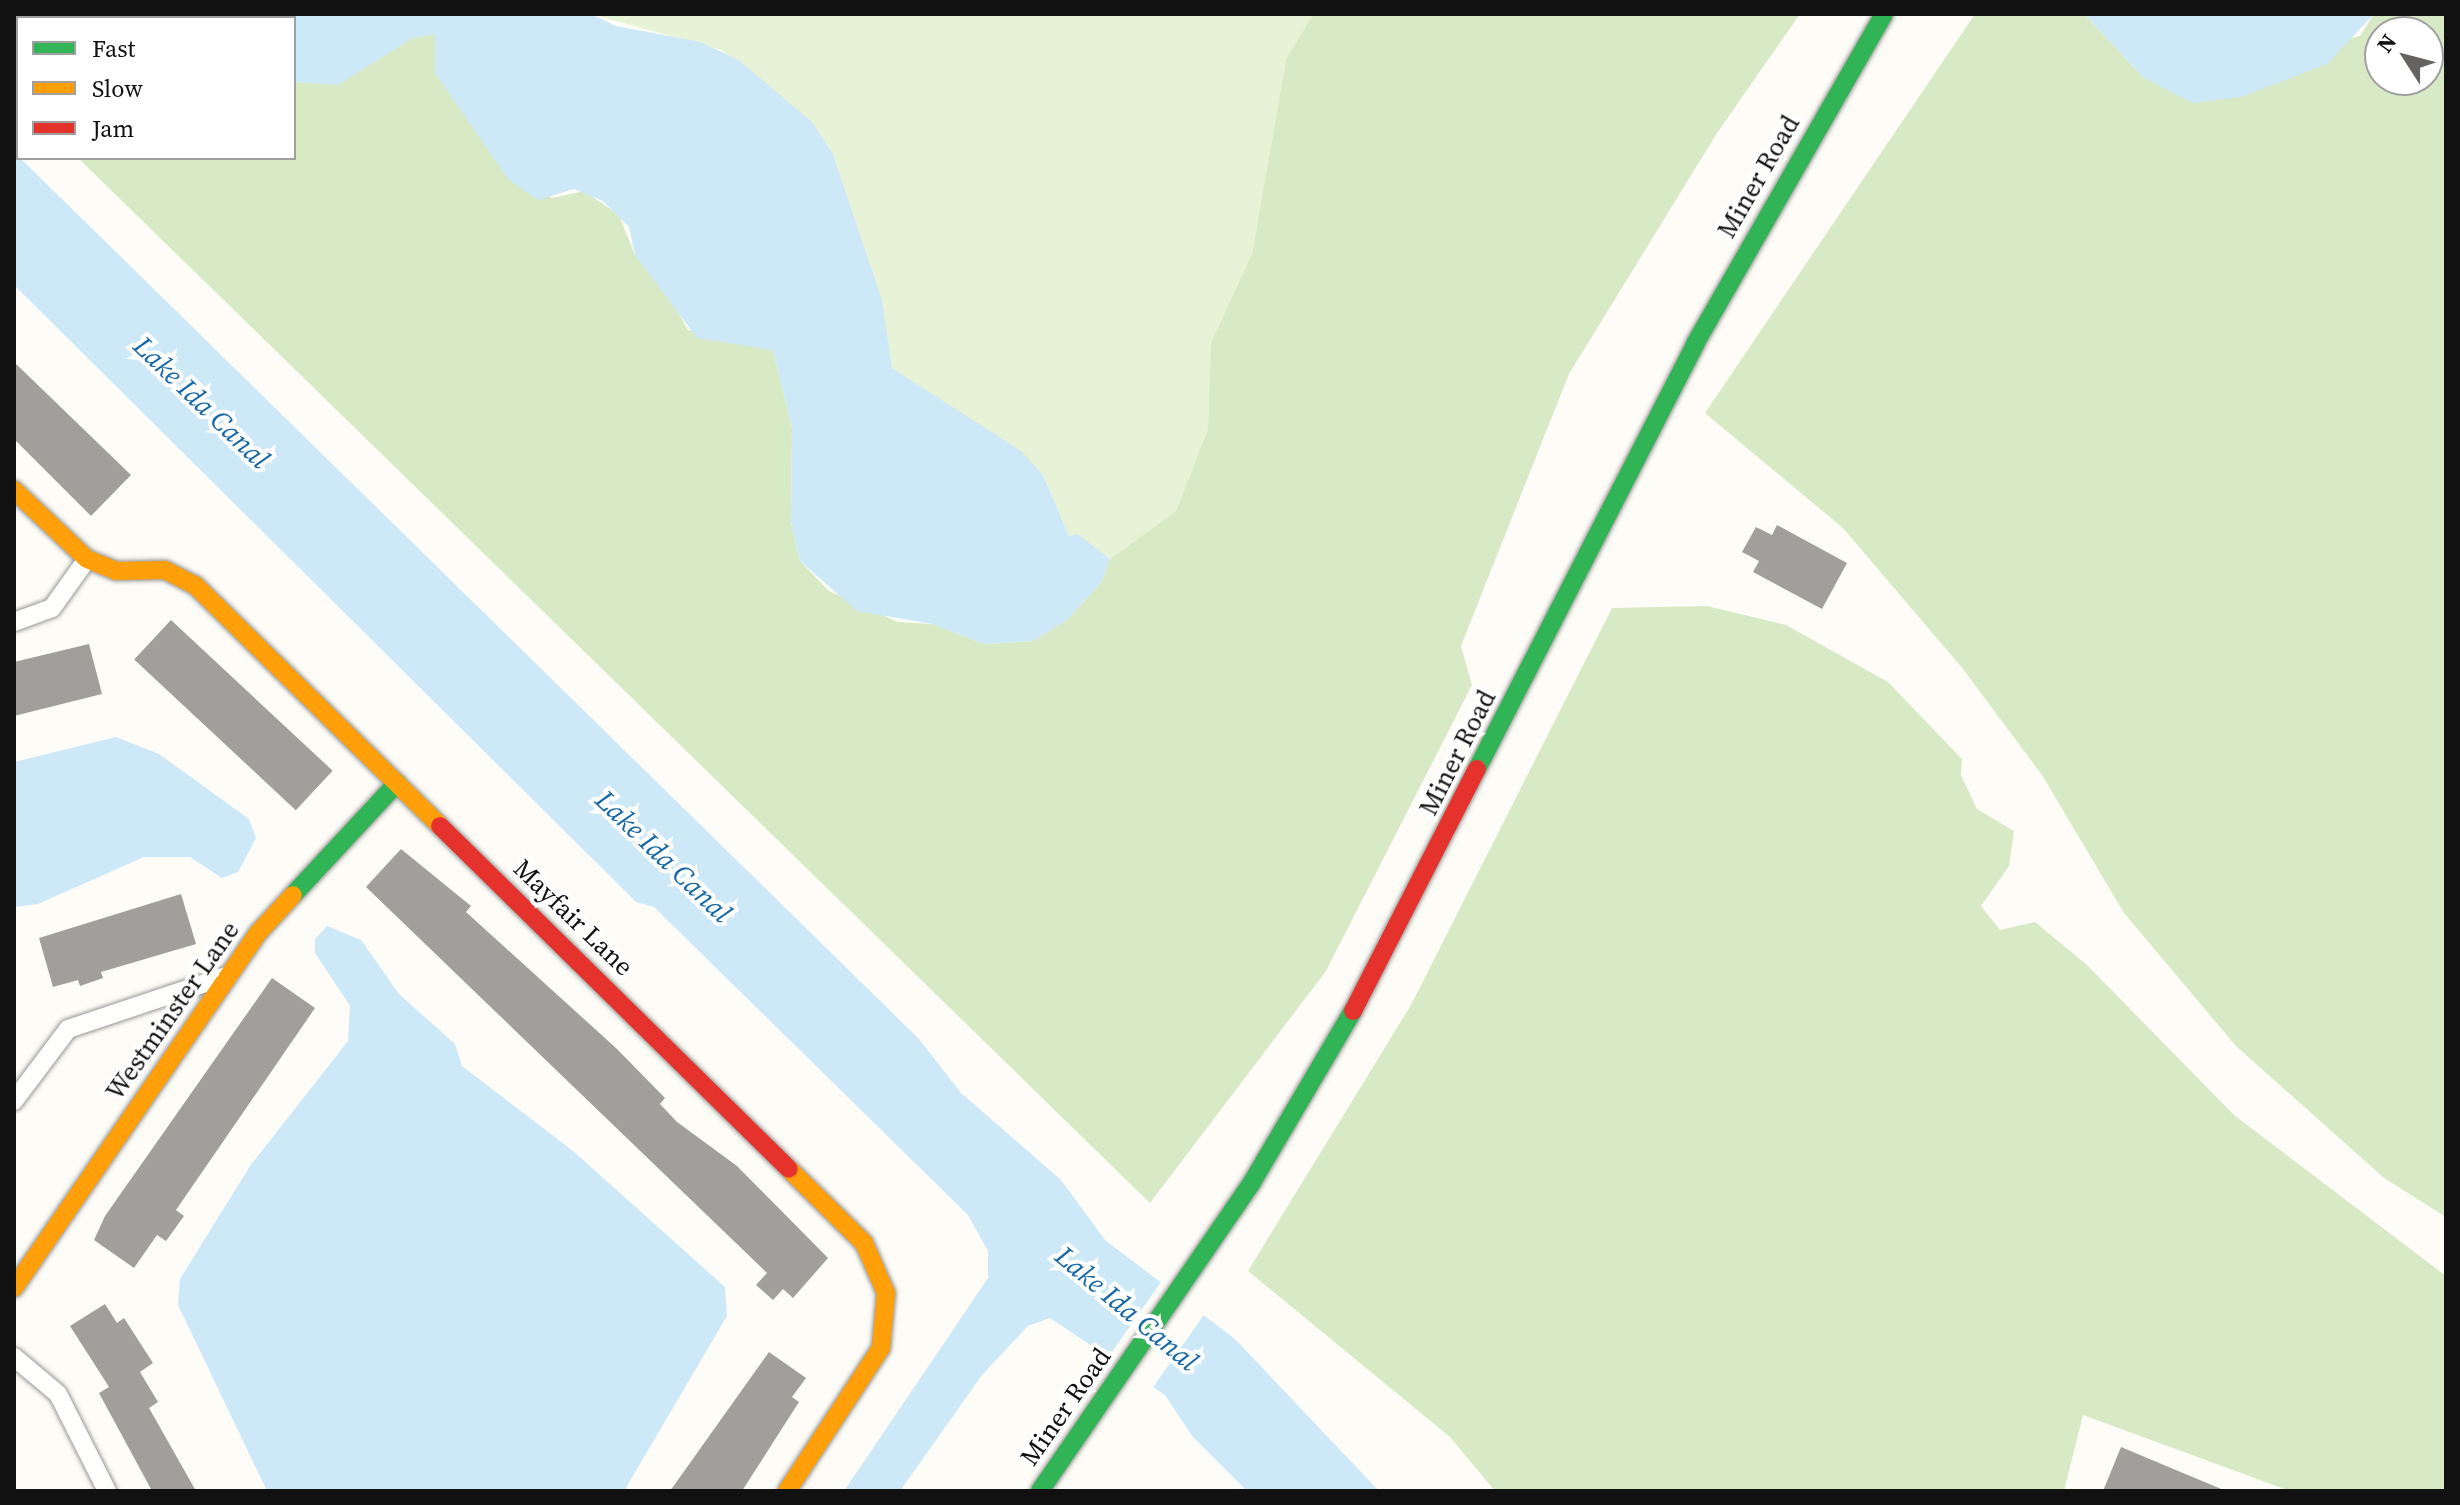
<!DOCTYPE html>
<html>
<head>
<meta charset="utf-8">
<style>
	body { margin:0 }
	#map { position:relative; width:2460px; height:1505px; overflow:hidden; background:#fdfcf7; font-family:"Source Serif 4",serif }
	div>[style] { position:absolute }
	.green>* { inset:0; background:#e7f3d7 }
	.forest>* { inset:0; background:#d8eac5 }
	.water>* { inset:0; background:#cde8f7 }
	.pier>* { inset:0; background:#fdfcf7; transform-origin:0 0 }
	.building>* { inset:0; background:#a19f9c; transform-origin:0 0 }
	.roads { filter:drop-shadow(0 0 2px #979795) drop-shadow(0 0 2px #979795) }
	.street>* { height:18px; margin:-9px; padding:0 9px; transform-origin:9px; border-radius:9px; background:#fffffe }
	.fast>* { height:18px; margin:-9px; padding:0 9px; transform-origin:9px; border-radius:9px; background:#30b455 }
	.slow>* { height:18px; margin:-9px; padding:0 9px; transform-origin:9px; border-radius:9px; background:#ff9f0a }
	.jam>* { height:18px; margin:-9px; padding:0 9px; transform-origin:9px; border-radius:9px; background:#e5322d }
	span { translate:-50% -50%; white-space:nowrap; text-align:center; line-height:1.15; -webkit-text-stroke:8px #fff; paint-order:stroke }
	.street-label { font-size:26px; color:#111 }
	.water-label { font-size:28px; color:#1768a6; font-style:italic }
	.frame { position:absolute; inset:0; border:16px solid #111; pointer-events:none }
	.legend { position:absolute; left:16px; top:16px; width:280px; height:144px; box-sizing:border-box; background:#fff; border:2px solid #a0a0a0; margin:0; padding:10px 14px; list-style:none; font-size:24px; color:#111 }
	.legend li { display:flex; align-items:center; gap:16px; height:40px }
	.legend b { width:40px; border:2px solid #a0a0a0 }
	.north { position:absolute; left:2364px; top:16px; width:80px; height:80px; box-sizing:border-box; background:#fff; border:2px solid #a0a0a0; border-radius:50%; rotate:306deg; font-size:22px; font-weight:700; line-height:32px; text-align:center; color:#111 }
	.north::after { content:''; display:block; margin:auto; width:28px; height:36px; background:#646362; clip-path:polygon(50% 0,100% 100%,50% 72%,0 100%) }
</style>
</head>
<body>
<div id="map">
	<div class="green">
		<i style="clip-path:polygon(591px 14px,1313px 14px,1286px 61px,1252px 254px,1212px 343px,1208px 429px,1176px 511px,1110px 559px,1078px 534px,1069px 536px,1043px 475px,892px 368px,872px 271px,833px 154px,812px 122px,721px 50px)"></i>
	</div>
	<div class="forest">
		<i style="clip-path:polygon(14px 14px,226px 14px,228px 18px,18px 18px,18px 100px)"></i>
		<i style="clip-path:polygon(1313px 14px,1800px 14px,1717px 133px,1569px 374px,1461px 646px,1472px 685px,1326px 971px,1150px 1203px,78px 158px,294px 158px,294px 82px,338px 84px,413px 38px,435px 34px,435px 73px,552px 198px,584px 191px,619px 215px,635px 255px,661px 281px,688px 330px,773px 350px,792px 427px,791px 522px,800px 561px,829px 591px,898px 622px,933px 624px,984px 644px,1033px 641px,1066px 621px,1102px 581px,1110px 559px,1176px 511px,1208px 429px,1211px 343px,1252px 254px,1286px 60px)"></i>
		<i style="clip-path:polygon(evenodd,1975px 14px,2084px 14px,2143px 77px,2360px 36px,2374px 14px,2446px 14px,2446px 1217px,2384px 1178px,2236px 1046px,2124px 913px,2042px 775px,1963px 669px,1843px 528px,1705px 413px,1975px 14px,2380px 32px,2428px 32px,2428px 80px,2380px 80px,2380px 32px)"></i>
		<i style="clip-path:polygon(1707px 606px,1786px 625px,1888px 682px,1962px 759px,1961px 775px,1977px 809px,2014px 831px,2009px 866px,1981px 906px,2000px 930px,2035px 922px,2087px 965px,2234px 1115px,2446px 1276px,2446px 1491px,2290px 1491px,2083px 1415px,2064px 1491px,1495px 1491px,1450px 1437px,1248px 1271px,1411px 1005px,1612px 608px)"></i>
	</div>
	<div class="water">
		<i style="clip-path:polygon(226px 14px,591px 14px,616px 26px,701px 42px,740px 61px,812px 122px,833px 154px,882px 300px,892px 368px,1021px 451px,1043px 475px,1069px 536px,1078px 534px,1110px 559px,1102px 581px,1066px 621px,1033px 641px,984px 644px,933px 624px,857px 611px,800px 561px,791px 522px,792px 427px,773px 350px,697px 338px,635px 255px,629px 227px,603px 201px,574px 189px,538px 200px,508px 179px,435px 73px,435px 34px,413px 38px,338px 85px,294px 82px,294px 18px)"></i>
		<i style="clip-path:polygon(2084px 14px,2374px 14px,2327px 64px,2241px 97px,2193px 103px,2143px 77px)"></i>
		<i style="clip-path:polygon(14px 152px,919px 1039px,961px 1093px,1061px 1180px,1105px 1240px,1235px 1339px,1379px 1491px,1247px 1491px,1192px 1436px,1165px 1395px,1050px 1318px,1028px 1326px,982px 1375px,900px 1491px,844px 1491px,988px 1278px,988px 1251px,968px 1215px,654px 907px,636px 902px,14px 285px)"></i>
		<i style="clip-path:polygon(116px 737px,159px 754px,249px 819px,256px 838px,238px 872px,222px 878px,190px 857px,144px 857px,38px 904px,14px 907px,14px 762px)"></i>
		<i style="clip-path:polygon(327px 926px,361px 940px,399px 994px,455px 1044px,462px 1066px,573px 1151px,725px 1287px,727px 1316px,624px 1491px,267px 1491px,178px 1305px,180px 1279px,250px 1166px,348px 1041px,350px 1006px,315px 953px,315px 939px)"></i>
	</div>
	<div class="pier">
		<i style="left:1163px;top:1279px;width:54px;height:96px;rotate:35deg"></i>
	</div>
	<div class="building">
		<i style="clip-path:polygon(14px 362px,131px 475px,91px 516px,14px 439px)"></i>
		<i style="clip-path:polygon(1777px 525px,1847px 563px,1822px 609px,1753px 572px,1759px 561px,1742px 552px,1756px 527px,1772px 535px)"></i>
		<i style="left:171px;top:620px;width:221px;height:54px;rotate:43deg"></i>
		<i style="clip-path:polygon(89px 644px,102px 694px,14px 716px,14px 662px)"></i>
		<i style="clip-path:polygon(401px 849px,471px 906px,466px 912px,617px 1049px,665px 1098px,660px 1104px,677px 1122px,737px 1166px,828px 1258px,793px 1298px,783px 1289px,773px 1300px,756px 1285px,767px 1273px,366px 887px)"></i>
		<i style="clip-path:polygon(181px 894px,196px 944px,101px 972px,103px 978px,80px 986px,78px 980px,53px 987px,39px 938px)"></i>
		<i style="clip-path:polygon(272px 978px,315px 1008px,176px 1210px,184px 1216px,166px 1241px,157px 1235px,134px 1268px,94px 1240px,105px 1216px)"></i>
		<i style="clip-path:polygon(105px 1304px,117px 1323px,124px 1318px,153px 1363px,140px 1372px,158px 1402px,149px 1408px,196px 1491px,152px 1491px,99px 1393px,109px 1387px,70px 1326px)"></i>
		<i style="clip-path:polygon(769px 1352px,806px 1378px,792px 1397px,799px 1402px,742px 1491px,670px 1491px)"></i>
		<i style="clip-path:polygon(2121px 1447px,2226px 1491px,2103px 1491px)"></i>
	</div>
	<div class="roads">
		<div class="street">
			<i style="left:14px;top:622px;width:40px;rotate:-20.2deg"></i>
			<i style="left:52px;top:608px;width:60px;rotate:-54.5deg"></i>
			<i style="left:14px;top:1101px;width:90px;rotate:-53.1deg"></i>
			<i style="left:68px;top:1029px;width:170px;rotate:-18.5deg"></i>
			<i style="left:14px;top:1357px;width:57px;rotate:40.1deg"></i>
			<i style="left:58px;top:1394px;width:109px;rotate:63.2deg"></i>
		</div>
		<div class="fast">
			<i style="left:1477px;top:769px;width:478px;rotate:-62.8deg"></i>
			<i style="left:1695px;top:344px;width:380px;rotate:-60.2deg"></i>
			<i style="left:293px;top:895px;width:153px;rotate:-47.1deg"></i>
			<i style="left:1040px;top:1491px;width:373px;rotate:-55.5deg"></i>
			<i style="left:1251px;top:1184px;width:201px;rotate:-59.5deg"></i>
		</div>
		<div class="slow">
			<i style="left:14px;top:490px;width:100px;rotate:43.4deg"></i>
			<i style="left:87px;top:559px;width:31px;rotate:22deg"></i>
			<i style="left:116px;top:571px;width:49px;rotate:-1.2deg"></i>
			<i style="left:165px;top:570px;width:34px;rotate:27deg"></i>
			<i style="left:195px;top:585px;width:344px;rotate:44.5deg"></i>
			<i style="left:14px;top:1288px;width:432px;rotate:-55.5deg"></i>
			<i style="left:259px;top:932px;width:50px;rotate:-47.4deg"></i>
			<i style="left:787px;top:1491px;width:171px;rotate:-56.7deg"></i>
			<i style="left:881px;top:1348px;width:55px;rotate:-84.8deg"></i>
			<i style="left:886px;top:1293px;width:55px;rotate:-113.7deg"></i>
			<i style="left:864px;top:1243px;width:105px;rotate:-135.4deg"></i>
		</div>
		<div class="jam">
			<i style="left:440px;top:826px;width:489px;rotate:44.5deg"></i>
			<i style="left:1353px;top:1011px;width:272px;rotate:-62.9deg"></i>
		</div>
	</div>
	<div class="street-label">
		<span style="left:1759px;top:177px;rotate:-60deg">Miner Road</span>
		<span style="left:1458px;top:753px;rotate:-63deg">Miner Road</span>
		<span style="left:573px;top:918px;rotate:44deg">Mayfair Lane</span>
		<span style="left:173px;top:1011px;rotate:-55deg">Westminster Lane</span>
		<span style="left:1066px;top:1407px;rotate:-55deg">Miner Road</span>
	</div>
	<div class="water-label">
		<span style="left:202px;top:402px;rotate:44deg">Lake Ida Canal</span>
		<span style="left:664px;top:856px;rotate:44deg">Lake Ida Canal</span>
		<span style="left:1127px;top:1308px;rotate:40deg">Lake Ida Canal</span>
	</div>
	<div class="frame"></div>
	<ul class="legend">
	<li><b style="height:10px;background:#30b455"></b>Fast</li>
	<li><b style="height:10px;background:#ff9f0a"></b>Slow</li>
	<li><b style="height:10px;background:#e5322d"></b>Jam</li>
	</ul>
	<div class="north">N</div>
</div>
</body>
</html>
